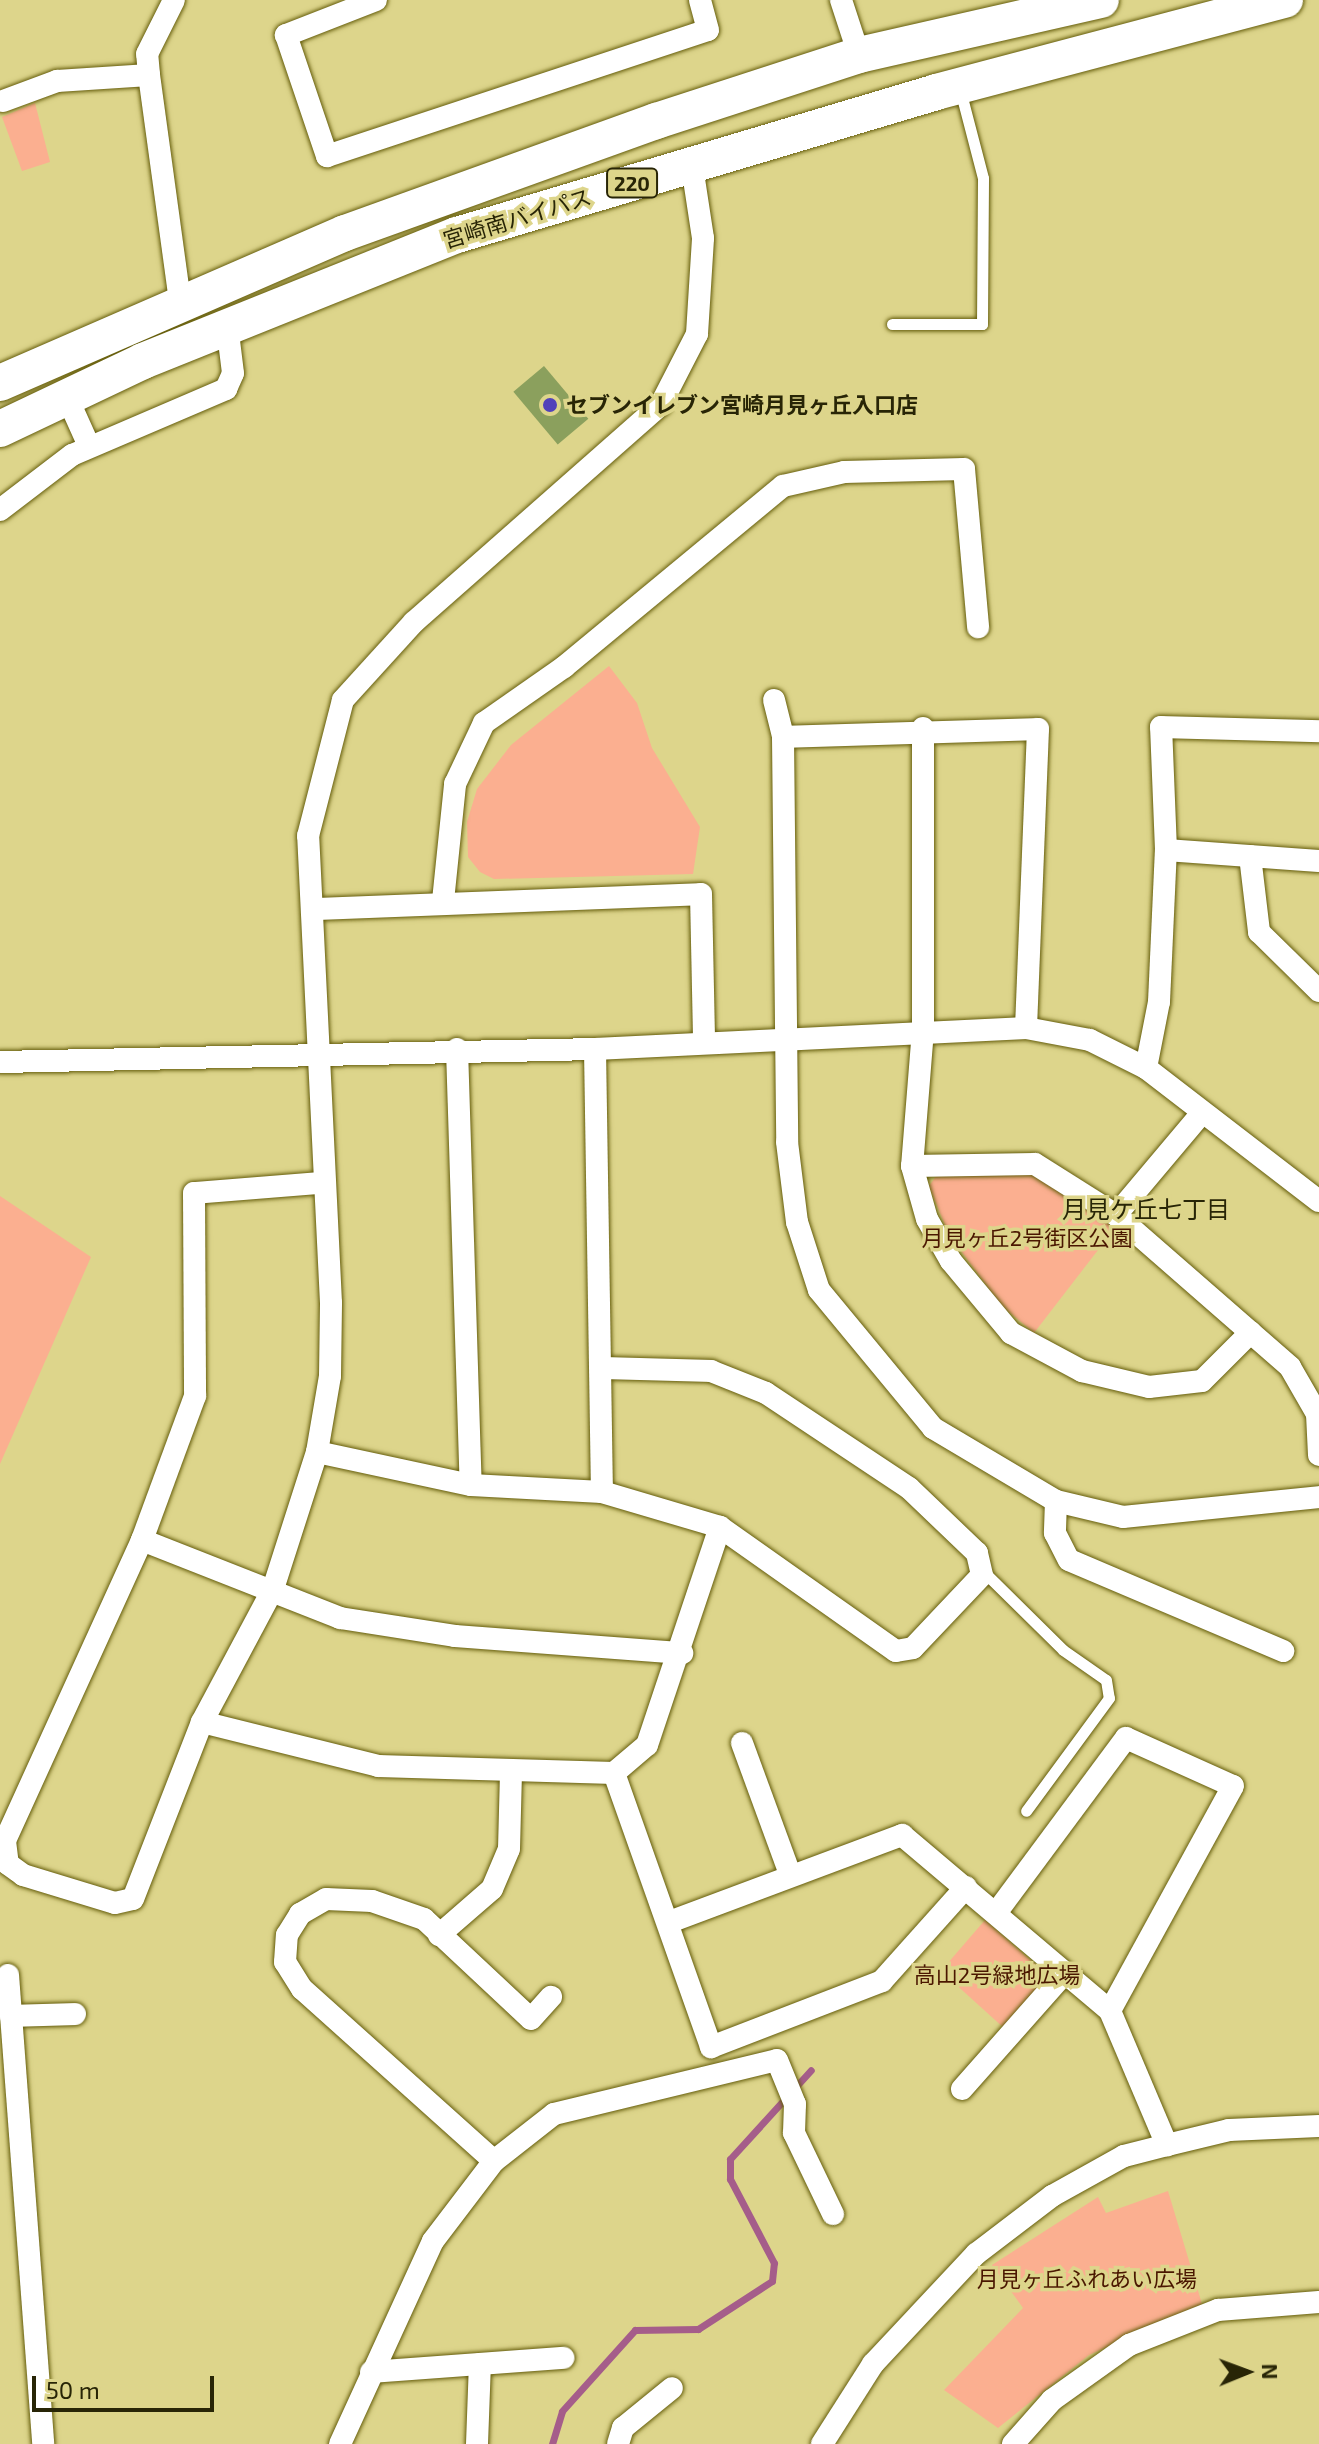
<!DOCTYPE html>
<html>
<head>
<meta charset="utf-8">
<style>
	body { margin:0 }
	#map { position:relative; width:1319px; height:2444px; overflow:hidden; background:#ddd58b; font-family:"Exo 2","Noto Sans JP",sans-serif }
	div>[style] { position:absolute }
	.green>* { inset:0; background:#fbaf90 }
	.stream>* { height:7px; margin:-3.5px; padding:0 3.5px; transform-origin:3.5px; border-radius:3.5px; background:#a55d8a }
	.building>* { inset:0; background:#8ba05d; transform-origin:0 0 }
	.roads { filter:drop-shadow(0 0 2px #655d0b) drop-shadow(0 0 2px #655d0b) }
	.service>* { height:11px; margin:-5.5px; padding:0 5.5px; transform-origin:5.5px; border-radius:5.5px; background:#fff }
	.minor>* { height:22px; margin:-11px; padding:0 11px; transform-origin:11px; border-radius:11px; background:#fff }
	.trunk>* { height:36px; margin:-18px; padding:0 18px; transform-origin:18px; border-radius:18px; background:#fff }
	.dots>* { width:22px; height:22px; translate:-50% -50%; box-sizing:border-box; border:4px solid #ddd58b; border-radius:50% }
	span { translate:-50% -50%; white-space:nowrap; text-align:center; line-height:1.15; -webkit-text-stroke:7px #ddd58b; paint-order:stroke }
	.shield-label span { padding:2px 6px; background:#ddd58b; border:2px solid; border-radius:6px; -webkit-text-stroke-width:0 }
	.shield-label { font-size:20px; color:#282506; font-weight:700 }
	.street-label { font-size:22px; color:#282506 }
	.poi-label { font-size:22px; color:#282506; font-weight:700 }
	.left { translate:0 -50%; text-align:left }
	.park-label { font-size:22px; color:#4a1700 }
	.neighbourhood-label { font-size:24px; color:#282506 }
	.north { position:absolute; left:1207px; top:2332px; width:80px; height:80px; -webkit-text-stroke:6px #ddd58b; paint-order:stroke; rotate:89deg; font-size:22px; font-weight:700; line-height:32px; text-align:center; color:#282506 }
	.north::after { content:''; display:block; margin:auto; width:28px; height:36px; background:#282506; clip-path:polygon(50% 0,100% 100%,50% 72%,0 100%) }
	.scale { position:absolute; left:32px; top:2376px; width:182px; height:36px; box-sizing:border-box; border:4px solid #282506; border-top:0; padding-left:10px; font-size:24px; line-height:28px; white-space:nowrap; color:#282506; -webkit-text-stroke:6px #ddd58b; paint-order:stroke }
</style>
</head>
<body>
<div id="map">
	<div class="green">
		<i style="clip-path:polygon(35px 103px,50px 162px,22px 171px,2px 117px)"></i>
		<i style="clip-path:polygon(609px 666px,637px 703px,652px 748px,700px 827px,693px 874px,494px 879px,480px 872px,468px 857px,467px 822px,477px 789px,511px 745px)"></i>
		<i style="clip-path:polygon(1032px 1174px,1115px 1228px,1034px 1333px,1002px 1306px,949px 1235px,929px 1186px,937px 1175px)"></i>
		<i style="clip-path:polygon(0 1196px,91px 1257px,0 1464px)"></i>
		<i style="clip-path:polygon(985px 1920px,1045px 1973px,1043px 1986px,1005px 2029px,941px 1971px)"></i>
		<i style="clip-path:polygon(1168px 2191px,1202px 2304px,1089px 2355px,998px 2428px,944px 2390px,1023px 2308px,992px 2265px,1098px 2197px,1106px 2213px)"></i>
	</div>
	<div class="stream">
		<i style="left:552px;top:2444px;width:34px;rotate:-73deg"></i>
		<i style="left:562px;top:2411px;width:109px;rotate:-48deg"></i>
		<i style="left:635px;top:2330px;width:63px;rotate:-0.9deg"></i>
		<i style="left:698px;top:2329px;width:88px;rotate:-33deg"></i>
		<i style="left:772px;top:2281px;width:18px;rotate:-84deg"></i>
		<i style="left:774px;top:2263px;width:95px;rotate:-117.6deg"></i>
		<i style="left:730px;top:2179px;width:20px;rotate:-90deg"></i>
		<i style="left:730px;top:2159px;width:120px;rotate:-47.7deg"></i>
	</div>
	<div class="building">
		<i style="left:544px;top:366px;width:69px;height:40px;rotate:50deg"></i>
	</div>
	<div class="roads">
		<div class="service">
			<i style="left:892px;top:324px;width:90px"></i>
			<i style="left:982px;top:324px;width:146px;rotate:-89.6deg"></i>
			<i style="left:983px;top:178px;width:91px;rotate:-104.6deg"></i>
			<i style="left:983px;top:1571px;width:112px;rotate:44.6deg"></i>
			<i style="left:1063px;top:1650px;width:52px;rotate:34.9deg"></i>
			<i style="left:1106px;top:1680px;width:18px;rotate:81deg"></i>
			<i style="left:1109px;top:1698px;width:140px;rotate:126.3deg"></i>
		</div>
		<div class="minor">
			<i style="left:376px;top:0;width:97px;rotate:158.7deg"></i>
			<i style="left:286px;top:35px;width:128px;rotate:71.3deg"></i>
			<i style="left:327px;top:156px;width:401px;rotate:-18.3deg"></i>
			<i style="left:708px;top:30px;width:31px;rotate:-105deg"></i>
			<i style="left:841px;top:0;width:58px;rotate:71.9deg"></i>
			<i style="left:149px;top:75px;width:21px;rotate:-95deg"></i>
			<i style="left:147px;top:54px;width:60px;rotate:-63.4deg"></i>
			<i style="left:3px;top:101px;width:58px;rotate:-20.3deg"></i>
			<i style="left:57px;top:81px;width:92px;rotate:-3.7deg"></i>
			<i style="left:149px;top:75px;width:229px;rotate:82.2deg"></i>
			<i style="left:67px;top:397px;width:54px;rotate:65.8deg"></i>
			<i style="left:0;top:510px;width:91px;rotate:-37.4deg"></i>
			<i style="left:72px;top:455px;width:168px;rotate:-23.2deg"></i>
			<i style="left:226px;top:389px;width:17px;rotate:-66deg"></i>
			<i style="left:233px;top:373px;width:48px;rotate:-97.1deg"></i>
			<i style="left:774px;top:700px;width:38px;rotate:76deg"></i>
			<i style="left:783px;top:737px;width:405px;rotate:89.4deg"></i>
			<i style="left:787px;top:1142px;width:81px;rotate:82.9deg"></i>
			<i style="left:797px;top:1222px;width:71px;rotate:72.1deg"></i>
			<i style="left:819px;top:1290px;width:179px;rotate:50.4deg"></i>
			<i style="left:933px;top:1428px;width:143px;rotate:30.7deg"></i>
			<i style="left:1056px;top:1501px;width:69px;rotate:13.4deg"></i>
			<i style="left:1123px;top:1517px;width:197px;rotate:-5.8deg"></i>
			<i style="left:923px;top:728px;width:302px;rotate:90deg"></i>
			<i style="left:923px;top:1030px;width:136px;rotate:94.6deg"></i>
			<i style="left:912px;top:1166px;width:55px;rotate:74.2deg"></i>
			<i style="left:927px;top:1219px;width:48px;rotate:60.3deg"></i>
			<i style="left:951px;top:1261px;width:94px;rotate:50.2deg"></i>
			<i style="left:1011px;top:1333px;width:81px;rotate:28.2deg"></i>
			<i style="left:1082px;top:1371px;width:69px;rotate:13.4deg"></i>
			<i style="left:1149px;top:1387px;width:53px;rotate:-6.5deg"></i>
			<i style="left:1202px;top:1381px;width:69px;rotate:-45deg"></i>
			<i style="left:783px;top:737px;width:255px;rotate:-1.8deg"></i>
			<i style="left:1038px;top:729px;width:299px;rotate:92.3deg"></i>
			<i style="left:1166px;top:850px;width:153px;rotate:4.1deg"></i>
			<i style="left:1250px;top:856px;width:77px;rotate:83.2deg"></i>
			<i style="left:1259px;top:932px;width:84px;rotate:44.5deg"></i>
			<i style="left:443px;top:901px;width:118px;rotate:-84.1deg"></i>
			<i style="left:455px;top:784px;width:68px;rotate:-64.6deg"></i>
			<i style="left:484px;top:723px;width:98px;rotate:-35deg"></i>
			<i style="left:564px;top:667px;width:284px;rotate:-39.6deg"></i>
			<i style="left:783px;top:486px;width:63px;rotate:-12.9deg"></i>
			<i style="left:844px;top:472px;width:120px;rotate:-1.4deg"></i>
			<i style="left:964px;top:469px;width:159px;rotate:84.9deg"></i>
			<i style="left:315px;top:909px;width:386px;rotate:-2.2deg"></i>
			<i style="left:701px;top:894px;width:145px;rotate:88.8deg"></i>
			<i style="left:457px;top:1049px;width:436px;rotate:88.2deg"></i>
			<i style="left:595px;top:1049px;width:443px;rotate:89.1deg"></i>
			<i style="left:0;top:1062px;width:595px;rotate:-1.25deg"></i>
			<i style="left:595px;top:1049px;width:432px;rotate:-2.8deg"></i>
			<i style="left:1026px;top:1028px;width:65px;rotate:10.6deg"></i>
			<i style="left:1090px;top:1040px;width:63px;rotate:26.6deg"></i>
			<i style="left:1146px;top:1068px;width:218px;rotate:37.6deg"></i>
			<i style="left:1146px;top:1068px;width:67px;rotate:-78.9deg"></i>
			<i style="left:1159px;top:1002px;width:152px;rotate:-87.4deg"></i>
			<i style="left:1166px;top:850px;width:123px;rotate:-92.3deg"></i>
			<i style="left:1161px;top:727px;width:158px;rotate:1.5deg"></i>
			<i style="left:1201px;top:1114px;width:132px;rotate:130.1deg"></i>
			<i style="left:1116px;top:1215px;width:231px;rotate:41.1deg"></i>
			<i style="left:1290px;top:1367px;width:54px;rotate:60.1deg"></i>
			<i style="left:1317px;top:1414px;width:41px;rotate:87.2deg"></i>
			<i style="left:912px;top:1166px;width:123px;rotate:-0.9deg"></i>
			<i style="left:1035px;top:1164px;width:96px;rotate:32.2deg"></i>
			<i style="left:319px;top:1183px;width:125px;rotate:175.4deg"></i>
			<i style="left:194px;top:1193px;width:203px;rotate:89.7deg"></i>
			<i style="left:195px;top:1396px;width:153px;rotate:110.2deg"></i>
			<i style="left:142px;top:1540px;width:331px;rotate:114.5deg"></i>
			<i style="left:5px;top:1841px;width:23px;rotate:83deg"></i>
			<i style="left:8px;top:1864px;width:19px;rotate:36deg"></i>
			<i style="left:23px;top:1875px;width:96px;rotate:16.9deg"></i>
			<i style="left:115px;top:1903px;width:18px;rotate:-13deg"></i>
			<i style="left:133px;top:1899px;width:190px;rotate:-68.7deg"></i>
			<i style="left:202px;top:1722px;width:151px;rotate:-61.9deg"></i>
			<i style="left:273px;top:1589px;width:144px;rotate:-72.2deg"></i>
			<i style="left:317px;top:1452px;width:77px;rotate:-80.3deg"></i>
			<i style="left:330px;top:1376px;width:73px;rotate:-89.2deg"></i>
			<i style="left:331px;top:1303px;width:468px;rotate:-92.8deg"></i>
			<i style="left:308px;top:836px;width:140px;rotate:-75.6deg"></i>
			<i style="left:343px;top:700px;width:105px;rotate:-47.7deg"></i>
			<i style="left:414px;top:622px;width:329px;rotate:-41.4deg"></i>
			<i style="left:661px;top:404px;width:79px;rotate:-62.8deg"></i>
			<i style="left:697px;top:334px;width:96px;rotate:-86.4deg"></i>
			<i style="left:703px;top:238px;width:73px;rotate:-98.7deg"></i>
			<i style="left:317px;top:1452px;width:157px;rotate:12.1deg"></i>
			<i style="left:471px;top:1485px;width:131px;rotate:3.1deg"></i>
			<i style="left:602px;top:1492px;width:123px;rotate:16.5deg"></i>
			<i style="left:720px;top:1527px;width:215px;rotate:35.2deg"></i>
			<i style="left:896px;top:1651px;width:17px;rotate:-10deg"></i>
			<i style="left:913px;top:1648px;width:100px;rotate:-46.6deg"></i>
			<i style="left:982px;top:1575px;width:23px;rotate:-103deg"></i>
			<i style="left:977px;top:1553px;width:94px;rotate:-136.3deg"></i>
			<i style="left:909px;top:1488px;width:172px;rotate:-146.4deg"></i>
			<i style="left:766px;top:1393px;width:59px;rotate:-158.2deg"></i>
			<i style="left:711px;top:1371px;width:106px;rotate:-178.4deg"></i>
			<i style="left:1056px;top:1501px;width:32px;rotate:92deg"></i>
			<i style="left:1055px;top:1533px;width:30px;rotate:63deg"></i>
			<i style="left:1069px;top:1560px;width:233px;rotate:23deg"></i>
			<i style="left:142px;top:1540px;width:213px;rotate:21.5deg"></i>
			<i style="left:340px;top:1618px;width:116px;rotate:8.9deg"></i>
			<i style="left:455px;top:1636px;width:228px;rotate:4.3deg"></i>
			<i style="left:202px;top:1722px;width:181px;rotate:14deg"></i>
			<i style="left:378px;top:1766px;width:236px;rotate:1.7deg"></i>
			<i style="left:614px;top:1773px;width:43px;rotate:-40.3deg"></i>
			<i style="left:647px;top:1745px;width:230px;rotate:-71.5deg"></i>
			<i style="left:742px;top:1743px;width:140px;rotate:69.9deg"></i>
			<i style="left:614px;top:1773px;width:291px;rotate:70.5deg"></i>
			<i style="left:711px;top:2047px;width:183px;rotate:-21.1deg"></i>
			<i style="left:882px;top:1981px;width:126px;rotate:-48.2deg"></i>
			<i style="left:996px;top:1913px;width:218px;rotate:-53.4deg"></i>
			<i style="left:1126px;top:1738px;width:117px;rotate:24.2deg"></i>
			<i style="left:1233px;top:1786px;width:256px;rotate:118.7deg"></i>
			<i style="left:672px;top:1921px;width:246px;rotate:-20.5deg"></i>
			<i style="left:902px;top:1835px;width:272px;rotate:40.2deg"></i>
			<i style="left:1110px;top:2011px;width:146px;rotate:67deg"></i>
			<i style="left:439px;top:1935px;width:70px;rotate:-41deg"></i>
			<i style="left:492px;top:1889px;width:43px;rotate:-67deg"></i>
			<i style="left:509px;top:1849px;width:75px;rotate:-88.5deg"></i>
			<i style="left:8px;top:1975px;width:470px;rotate:85.7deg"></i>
			<i style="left:11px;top:2016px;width:64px;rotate:-1.8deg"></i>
			<i style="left:962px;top:2089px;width:151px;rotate:-48.5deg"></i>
			<i style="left:494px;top:2161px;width:258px;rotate:-138.1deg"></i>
			<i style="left:302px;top:1989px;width:32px;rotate:-122deg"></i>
			<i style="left:285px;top:1962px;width:27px;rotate:-86deg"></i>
			<i style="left:287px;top:1935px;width:25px;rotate:-58deg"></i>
			<i style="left:300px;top:1914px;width:30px;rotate:-30deg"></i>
			<i style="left:326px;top:1899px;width:46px;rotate:2.5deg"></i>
			<i style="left:372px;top:1901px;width:55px;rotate:19.1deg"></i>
			<i style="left:424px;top:1919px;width:146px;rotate:43.1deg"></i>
			<i style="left:531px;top:2019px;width:30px;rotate:-48deg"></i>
			<i style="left:371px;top:2372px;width:193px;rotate:-4.2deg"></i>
			<i style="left:340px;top:2444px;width:223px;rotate:-65.4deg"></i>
			<i style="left:433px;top:2241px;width:101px;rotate:-52.7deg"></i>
			<i style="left:494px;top:2161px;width:76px;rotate:-38.1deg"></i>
			<i style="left:554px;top:2114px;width:229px;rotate:-13.6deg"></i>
			<i style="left:777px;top:2060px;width:48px;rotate:67.8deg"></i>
			<i style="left:795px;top:2104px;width:29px;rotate:92deg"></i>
			<i style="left:794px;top:2133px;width:90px;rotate:64.3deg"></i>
			<i style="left:477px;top:2444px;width:80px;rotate:-87.9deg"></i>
			<i style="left:618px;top:2444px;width:17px;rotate:-73deg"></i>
			<i style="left:623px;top:2428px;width:63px;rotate:-39.2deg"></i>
			<i style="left:822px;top:2444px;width:95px;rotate:-57.5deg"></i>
			<i style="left:873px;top:2364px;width:151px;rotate:-46.9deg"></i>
			<i style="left:976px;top:2254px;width:96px;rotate:-37.3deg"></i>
			<i style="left:1052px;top:2196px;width:82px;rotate:-29.1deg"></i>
			<i style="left:1124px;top:2156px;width:44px;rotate:-14.3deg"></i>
			<i style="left:1167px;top:2145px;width:64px;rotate:-13.6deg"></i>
			<i style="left:1229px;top:2130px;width:90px;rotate:-2.5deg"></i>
			<i style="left:1013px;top:2444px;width:59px;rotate:-48.4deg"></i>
			<i style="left:1052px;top:2400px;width:95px;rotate:-35.5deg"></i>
			<i style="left:1129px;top:2345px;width:96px;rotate:-21.5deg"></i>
			<i style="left:1218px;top:2310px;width:101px;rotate:-4.5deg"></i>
		</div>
		<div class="trunk">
			<i style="left:0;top:383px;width:376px;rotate:-23.5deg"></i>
			<i style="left:345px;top:233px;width:331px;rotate:-19.8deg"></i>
			<i style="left:656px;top:121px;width:213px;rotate:-18deg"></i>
			<i style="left:859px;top:55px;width:248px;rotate:-12.8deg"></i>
			<i style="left:0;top:429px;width:158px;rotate:-25.4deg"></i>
			<i style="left:143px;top:361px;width:338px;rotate:-21.9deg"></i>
			<i style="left:457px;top:235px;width:500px;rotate:-16.6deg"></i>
			<i style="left:936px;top:92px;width:361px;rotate:-14.8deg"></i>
		</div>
	</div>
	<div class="dots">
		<i style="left:550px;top:405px;background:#5242ba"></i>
	</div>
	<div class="shield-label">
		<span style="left:632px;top:183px">220</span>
	</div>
	<div class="street-label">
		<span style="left:517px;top:218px;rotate:-17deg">宮崎南バイパス</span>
	</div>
	<div class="poi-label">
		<span class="left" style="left:566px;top:405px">セブンイレブン宮崎月見ヶ丘入口店</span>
	</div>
	<div class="park-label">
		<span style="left:1027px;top:1238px">月見ヶ丘2号街区公園</span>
		<span style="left:997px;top:1975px">高山2号緑地広場</span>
		<span style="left:1087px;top:2279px">月見ヶ丘ふれあい広場</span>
	</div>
	<div class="neighbourhood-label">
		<span style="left:1146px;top:1209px">月見ケ丘七丁目</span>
	</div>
	<div class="north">N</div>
	<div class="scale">50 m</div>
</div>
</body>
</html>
